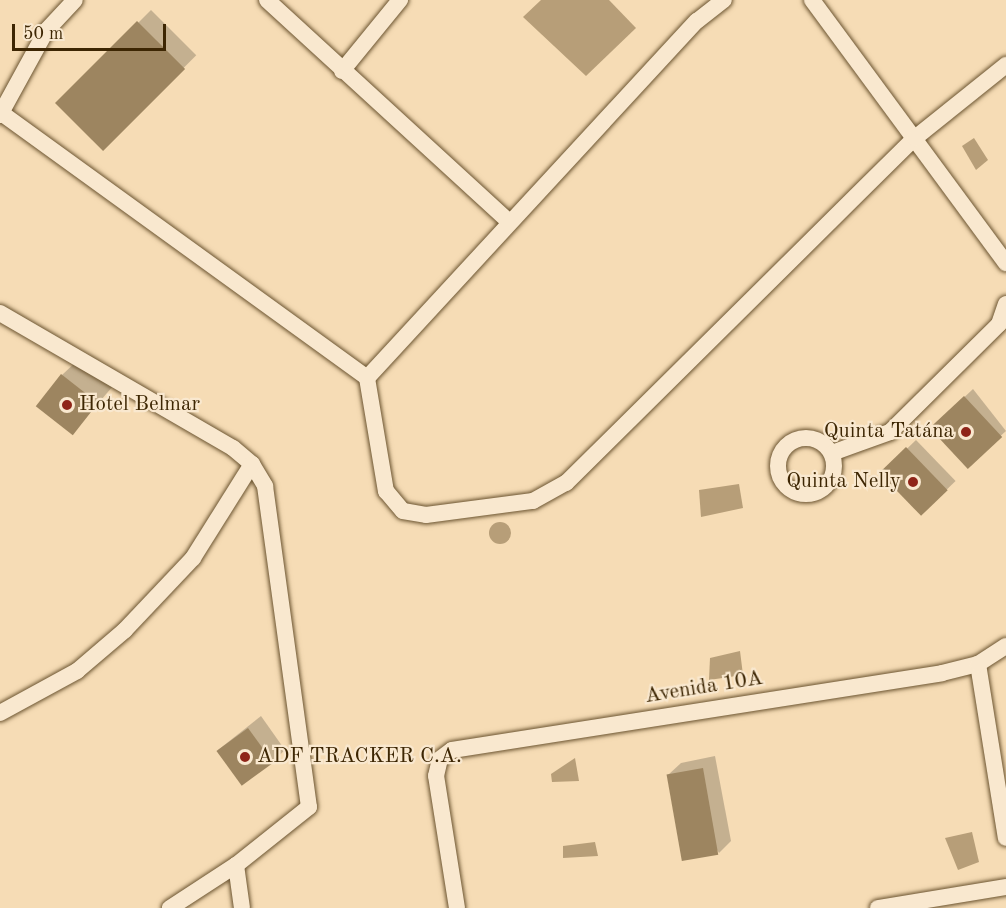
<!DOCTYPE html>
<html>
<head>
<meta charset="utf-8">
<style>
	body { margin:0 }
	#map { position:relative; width:1006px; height:908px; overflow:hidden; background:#f6dcb5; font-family:"Old Standard TT",serif }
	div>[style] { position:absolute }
	.water>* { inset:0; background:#b79e78 }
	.round { border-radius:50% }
	.shadow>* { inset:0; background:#0003; transform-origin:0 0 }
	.building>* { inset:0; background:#9d8560; transform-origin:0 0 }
	.roads { filter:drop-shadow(0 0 2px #6b5430) drop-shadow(0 0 2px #6b5430) }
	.street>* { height:16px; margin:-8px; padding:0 8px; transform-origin:8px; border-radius:8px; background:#f9e8cf }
	.street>.ring { margin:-8px; padding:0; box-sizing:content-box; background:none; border:16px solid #f9e8cf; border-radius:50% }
	.dots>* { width:16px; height:16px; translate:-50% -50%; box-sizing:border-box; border:3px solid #f9e8cf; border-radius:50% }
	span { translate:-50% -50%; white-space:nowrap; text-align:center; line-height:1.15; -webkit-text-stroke:4.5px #f9e8cf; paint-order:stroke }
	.poi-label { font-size:21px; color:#3d2603 }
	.left { translate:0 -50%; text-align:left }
	.right { translate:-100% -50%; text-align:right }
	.street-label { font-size:21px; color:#3d2603 }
	.scale { position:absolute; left:12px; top:24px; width:154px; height:27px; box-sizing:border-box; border:3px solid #3d2603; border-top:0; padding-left:8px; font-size:18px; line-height:21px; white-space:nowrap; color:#3d2603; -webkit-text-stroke:4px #f9e8cf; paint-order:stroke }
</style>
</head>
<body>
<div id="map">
	<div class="water">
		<i style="clip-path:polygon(541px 0,609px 0,636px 28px,586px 76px,523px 17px)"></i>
		<i style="clip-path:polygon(974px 138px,988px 160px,976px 170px,962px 146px)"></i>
		<i style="clip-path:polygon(739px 484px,743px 508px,701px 517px,699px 490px)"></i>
		<i class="round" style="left:489px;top:522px;width:22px;height:22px"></i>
		<i style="clip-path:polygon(740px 651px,743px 675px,709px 680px,710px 658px)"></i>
		<i style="clip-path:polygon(575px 758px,579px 781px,552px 782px,551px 774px)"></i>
		<i style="clip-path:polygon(972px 832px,979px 862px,958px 870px,945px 838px)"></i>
		<i style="clip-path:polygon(595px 842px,598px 856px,563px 858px,563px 846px)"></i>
	</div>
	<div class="shadow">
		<i style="left:151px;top:10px;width:64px;height:132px;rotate:45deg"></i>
		<i style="clip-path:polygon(79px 359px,113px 386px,73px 433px,62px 375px)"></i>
		<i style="clip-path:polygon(973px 389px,1006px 431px,967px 466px,940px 420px)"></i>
		<i style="left:916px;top:440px;width:57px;height:48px;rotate:46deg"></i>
		<i style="clip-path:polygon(261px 716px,285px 750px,272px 762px,218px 750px)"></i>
		<i style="clip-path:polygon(715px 756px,731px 841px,719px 853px,668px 775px,681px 763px)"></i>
	</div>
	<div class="building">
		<i style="left:137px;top:21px;width:68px;height:116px;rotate:45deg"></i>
		<i style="left:61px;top:374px;width:47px;height:41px;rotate:38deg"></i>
		<i style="left:964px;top:396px;width:56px;height:47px;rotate:47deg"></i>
		<i style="left:906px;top:447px;width:60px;height:37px;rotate:46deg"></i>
		<i style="left:248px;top:728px;width:43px;height:39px;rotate:54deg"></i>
		<i style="left:703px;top:768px;width:88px;height:37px;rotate:80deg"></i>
	</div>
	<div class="roads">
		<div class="street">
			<i style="left:267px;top:0;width:327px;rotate:42.5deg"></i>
			<i style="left:812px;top:0;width:327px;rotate:53.6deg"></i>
			<i style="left:342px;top:71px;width:92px;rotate:-50.8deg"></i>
			<i style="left:0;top:112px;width:453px;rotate:35.9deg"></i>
			<i style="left:367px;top:378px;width:115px;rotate:80.5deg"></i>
			<i style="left:386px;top:491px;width:26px;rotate:50deg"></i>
			<i style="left:403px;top:511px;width:23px;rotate:10deg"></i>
			<i style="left:426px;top:515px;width:108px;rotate:-7.5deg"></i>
			<i style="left:533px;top:501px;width:38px;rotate:-29deg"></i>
			<i style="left:566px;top:483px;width:491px;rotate:-44.7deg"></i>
			<i style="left:915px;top:138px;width:117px;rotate:-38.7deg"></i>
			<i style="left:0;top:115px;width:96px;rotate:-61.3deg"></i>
			<i style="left:46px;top:31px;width:42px;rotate:-46.9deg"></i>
			<i style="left:0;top:313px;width:269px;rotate:30.1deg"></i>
			<i style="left:233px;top:448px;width:25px;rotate:40deg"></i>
			<i style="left:252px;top:464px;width:26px;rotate:59deg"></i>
			<i style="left:265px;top:486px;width:324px;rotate:82.2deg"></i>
			<i style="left:309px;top:807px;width:93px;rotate:141.5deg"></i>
			<i style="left:236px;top:865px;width:79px;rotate:146.9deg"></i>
			<i style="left:367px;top:378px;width:486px;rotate:-47.3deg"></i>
			<i style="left:697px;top:21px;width:34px;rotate:-38deg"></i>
			<i class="ring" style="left:778px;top:438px;width:40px;height:40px"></i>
			<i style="left:832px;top:453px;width:62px;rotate:-19.9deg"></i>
			<i style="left:890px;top:432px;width:153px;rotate:-44.7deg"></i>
			<i style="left:999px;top:324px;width:21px;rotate:-71deg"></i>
			<i style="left:978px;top:664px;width:176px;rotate:80.9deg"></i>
			<i style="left:0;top:713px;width:88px;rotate:-28.6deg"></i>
			<i style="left:77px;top:671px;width:63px;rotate:-40.5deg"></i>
			<i style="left:125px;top:630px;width:99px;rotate:-46.6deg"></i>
			<i style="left:193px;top:558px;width:111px;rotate:-57.9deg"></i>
			<i style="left:236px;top:865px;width:43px;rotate:82.1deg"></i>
			<i style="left:457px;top:908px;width:134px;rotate:-99deg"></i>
			<i style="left:436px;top:776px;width:17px;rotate:-77deg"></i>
			<i style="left:440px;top:759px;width:15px;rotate:-37deg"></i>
			<i style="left:452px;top:750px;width:496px;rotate:-8.9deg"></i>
			<i style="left:942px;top:673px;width:37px;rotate:-14deg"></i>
			<i style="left:978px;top:664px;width:33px;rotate:-33deg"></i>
			<i style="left:878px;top:908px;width:130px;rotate:-9.3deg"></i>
		</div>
	</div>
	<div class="dots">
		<i style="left:67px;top:405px;background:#8f2418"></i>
		<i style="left:966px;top:432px;background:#8f2418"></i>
		<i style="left:913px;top:482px;background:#8f2418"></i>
		<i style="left:245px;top:757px;background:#8f2418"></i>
	</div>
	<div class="poi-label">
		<span class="left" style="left:79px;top:405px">Hotel Belmar</span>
		<span class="right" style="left:954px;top:432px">Quinta Tatána</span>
		<span class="right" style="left:901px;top:482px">Quinta Nelly</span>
		<span class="left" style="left:257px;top:757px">ADF TRACKER C.A.</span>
	</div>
	<div class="street-label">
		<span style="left:704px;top:688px;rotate:-9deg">Avenida 10A</span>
	</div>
	<div class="scale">50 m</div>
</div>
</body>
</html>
